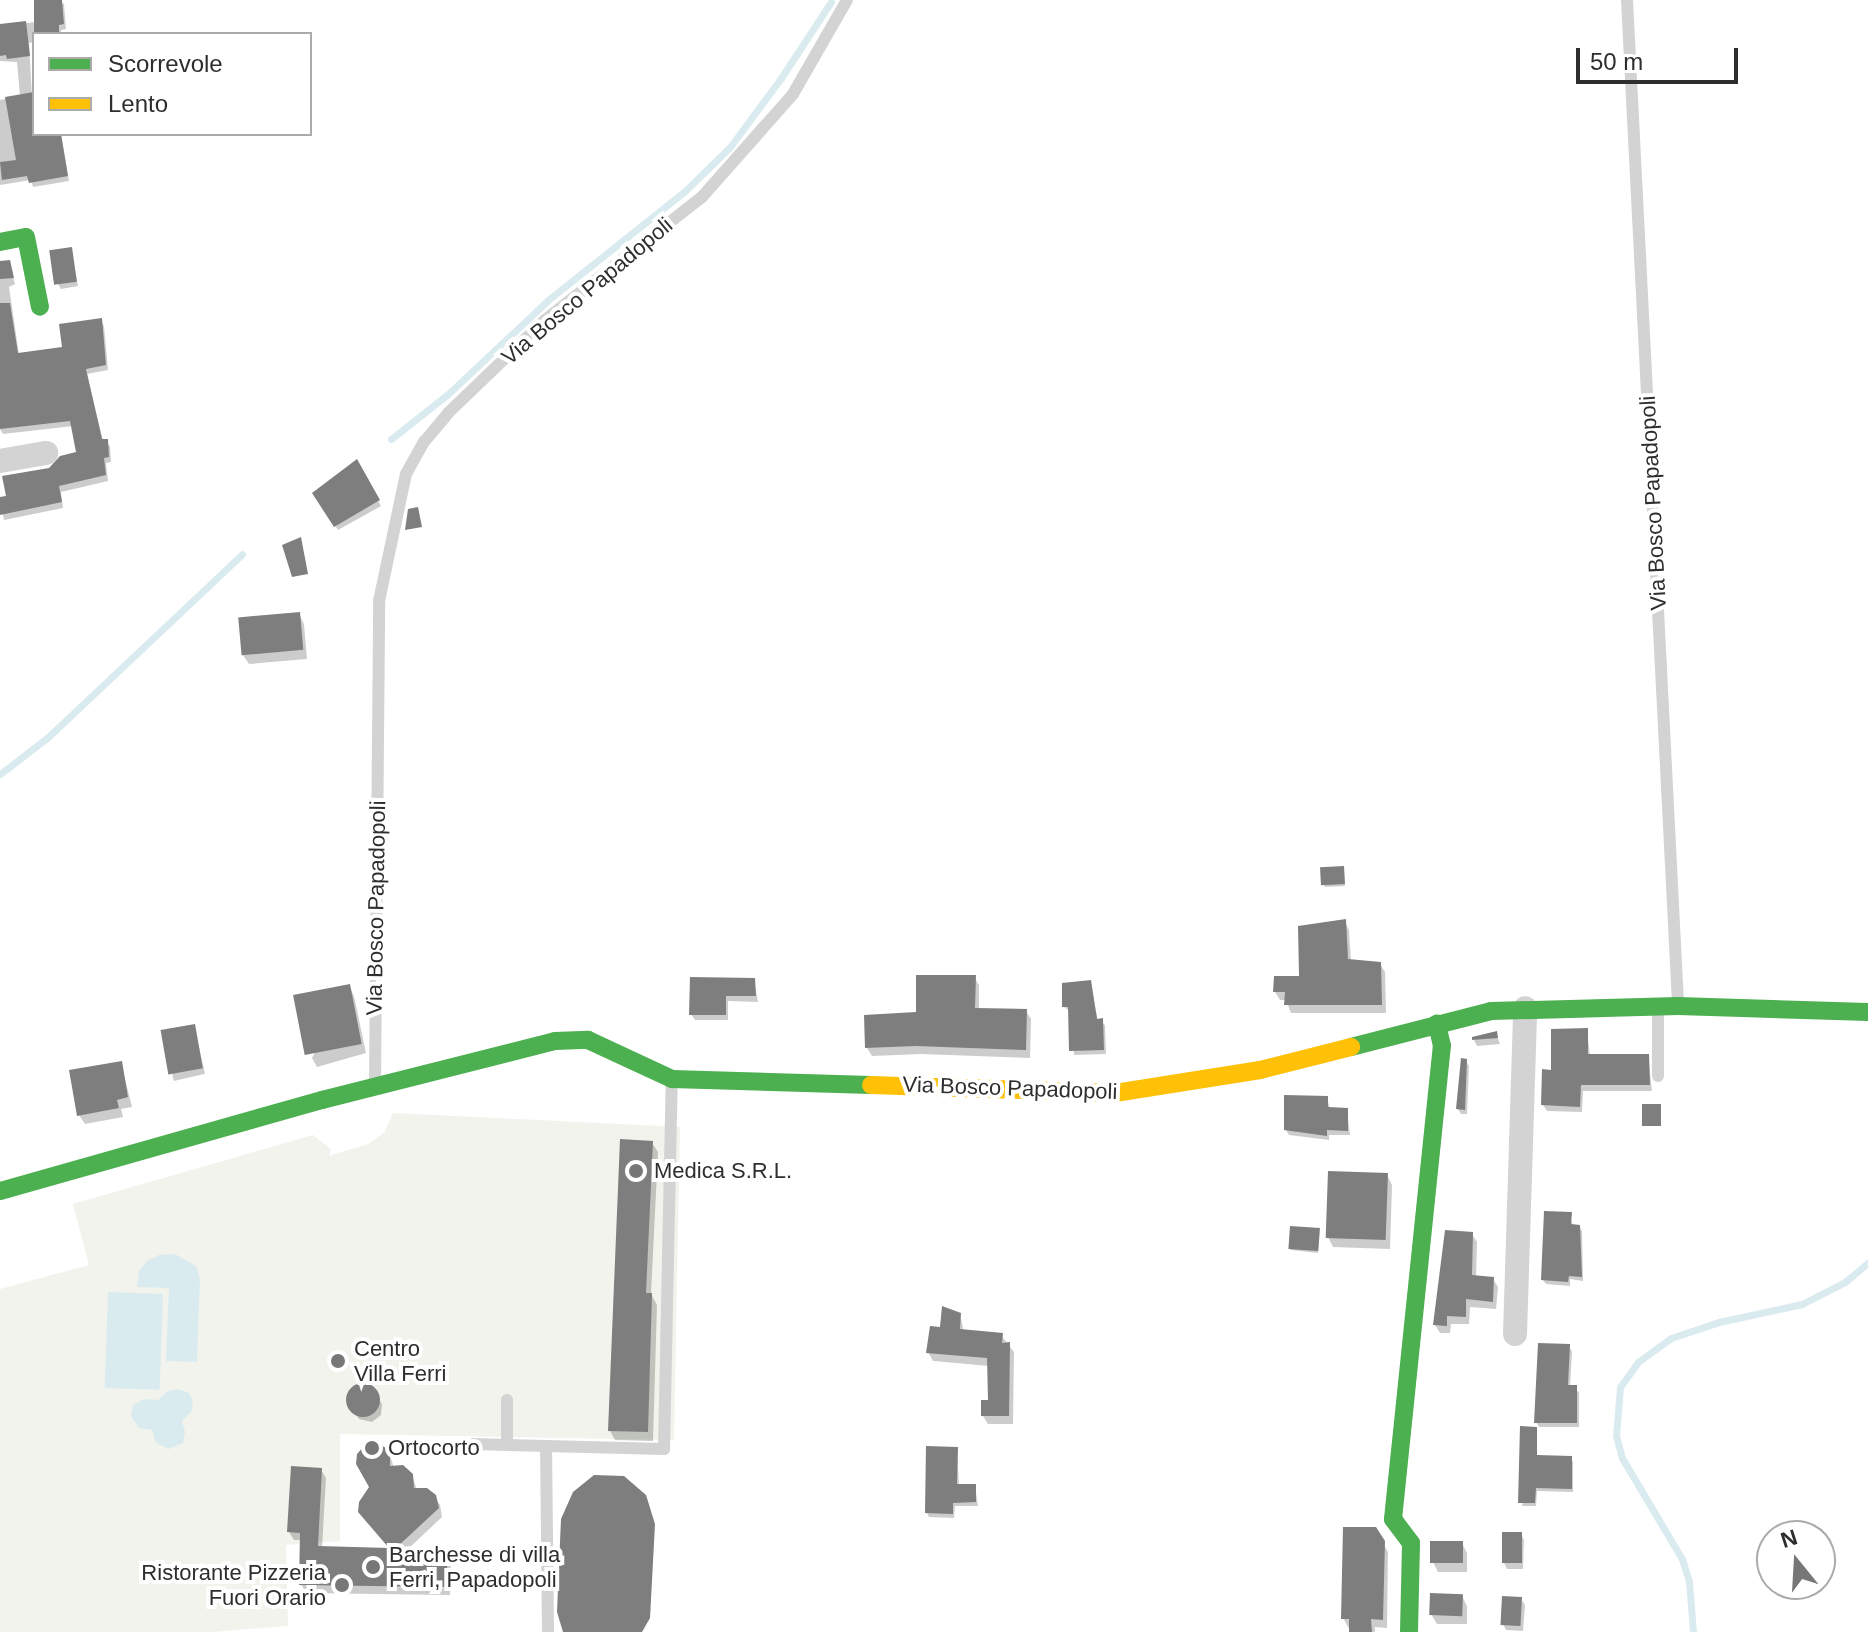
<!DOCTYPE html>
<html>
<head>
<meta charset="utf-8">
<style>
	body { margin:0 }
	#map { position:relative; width:1868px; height:1632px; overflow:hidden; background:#fff; font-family:Arial,sans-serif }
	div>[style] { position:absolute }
	.green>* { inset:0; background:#f1f3ec }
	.water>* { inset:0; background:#daebf0; transform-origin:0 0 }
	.shadow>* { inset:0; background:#0003; transform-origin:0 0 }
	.stream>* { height:7px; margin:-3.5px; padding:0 3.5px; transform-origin:3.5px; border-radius:3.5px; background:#daebf0 }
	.building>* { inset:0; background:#7e7e7e; transform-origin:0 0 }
	.round { border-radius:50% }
	.lane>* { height:12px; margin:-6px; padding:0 6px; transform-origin:6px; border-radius:6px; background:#d3d3d3 }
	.street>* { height:24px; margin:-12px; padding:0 12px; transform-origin:12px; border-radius:12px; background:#d3d3d3 }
	.fast>* { height:18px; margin:-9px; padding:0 9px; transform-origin:9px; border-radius:9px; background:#4caf50 }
	.slow>* { height:18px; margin:-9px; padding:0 9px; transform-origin:9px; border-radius:9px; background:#ffc107 }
	.dots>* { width:22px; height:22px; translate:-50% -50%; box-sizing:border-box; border:4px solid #fff; border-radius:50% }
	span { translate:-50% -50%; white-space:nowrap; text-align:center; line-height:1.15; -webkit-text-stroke:8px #fff; paint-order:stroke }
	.street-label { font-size:22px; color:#2e2e2e }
	.poi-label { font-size:22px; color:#2e2e2e }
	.left { translate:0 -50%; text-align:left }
	.right { translate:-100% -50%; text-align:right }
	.legend { position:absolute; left:32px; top:32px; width:280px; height:104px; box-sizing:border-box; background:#fff; border:2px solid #ababab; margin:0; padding:10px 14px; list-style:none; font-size:24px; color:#2e2e2e }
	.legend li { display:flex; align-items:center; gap:16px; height:40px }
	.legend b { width:40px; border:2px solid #ababab }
	.north { position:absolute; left:1756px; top:1520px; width:80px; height:80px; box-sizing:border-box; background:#fff; border:2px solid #ababab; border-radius:50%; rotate:342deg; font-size:22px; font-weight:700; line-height:32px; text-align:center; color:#2e2e2e }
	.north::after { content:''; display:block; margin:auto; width:28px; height:36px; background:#777; clip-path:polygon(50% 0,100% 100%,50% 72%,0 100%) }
	.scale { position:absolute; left:1576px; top:48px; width:162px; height:36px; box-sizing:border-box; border:4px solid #2e2e2e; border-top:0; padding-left:10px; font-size:24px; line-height:28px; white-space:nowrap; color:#2e2e2e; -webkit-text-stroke:6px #fff; paint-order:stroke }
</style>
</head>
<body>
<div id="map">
	<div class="green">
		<i style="clip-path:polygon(393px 1113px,680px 1127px,674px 1440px,340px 1434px,340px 1541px,286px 1545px,288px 1626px,213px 1632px,0 1632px,0 1289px,89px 1265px,73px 1204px,313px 1135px,331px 1149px,329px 1156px,368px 1144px,384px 1133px)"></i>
	</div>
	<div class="water">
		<i style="clip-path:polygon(175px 1254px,196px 1266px,200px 1279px,197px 1362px,166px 1361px,169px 1288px,137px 1287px,139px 1271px,147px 1261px,159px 1255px)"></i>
		<i style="left:108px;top:1292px;width:55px;height:96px;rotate:2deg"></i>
		<i style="clip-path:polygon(178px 1389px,189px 1393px,193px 1402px,191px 1412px,182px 1421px,185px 1432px,183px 1443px,169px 1449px,156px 1443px,152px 1430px,139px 1428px,131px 1416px,133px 1405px,144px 1399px,158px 1400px,168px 1391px)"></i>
	</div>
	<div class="shadow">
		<i style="clip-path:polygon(55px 0,64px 4px,66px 29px,61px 30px,61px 34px,34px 34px,34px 42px,29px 43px,34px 134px,61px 134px,69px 181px,33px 187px,31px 180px,0 185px,0 100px,20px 96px,17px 62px,0 61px,0 26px,36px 22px)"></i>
		<i style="clip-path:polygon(71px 249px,78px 286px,61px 289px,58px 284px)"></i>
		<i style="clip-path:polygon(9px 262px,15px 284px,9px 287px,19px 355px,65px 349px,101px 321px,104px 326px,108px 370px,87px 374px,103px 441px,110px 446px,111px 462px,106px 463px,108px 481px,61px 492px,63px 508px,4px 520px,0 499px,79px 454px,73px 426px,3px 434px,0 429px,0 263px)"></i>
		<i style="clip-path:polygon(356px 462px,381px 506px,338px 530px,315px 494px)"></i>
		<i style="clip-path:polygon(299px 614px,304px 624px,307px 659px,249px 664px,243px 655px)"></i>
		<i style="clip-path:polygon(1344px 871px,1345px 886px,1325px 887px,1324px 885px)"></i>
		<i style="clip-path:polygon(1345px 922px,1349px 930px,1351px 961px,1380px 964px,1385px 972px,1386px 1013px,1291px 1013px,1286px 1000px,1280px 1000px,1275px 992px,1301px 978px)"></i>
		<i style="clip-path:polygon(974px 977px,979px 985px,979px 1010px,1026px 1011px,1031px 1019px,1030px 1058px,921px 1054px,872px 1056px,867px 1048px)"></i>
		<i style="clip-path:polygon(754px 980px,758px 1002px,728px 1001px,728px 1020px,695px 1020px,691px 1014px)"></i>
		<i style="clip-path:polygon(1090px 982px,1098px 1021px,1105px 1025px,1106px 1054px,1074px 1055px,1070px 1011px,1064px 1007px)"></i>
		<i style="clip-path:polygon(349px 986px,354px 996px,366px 1053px,317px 1067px,312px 1058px)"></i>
		<i style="left:194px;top:1026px;width:49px;height:32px;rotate:77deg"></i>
		<i style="clip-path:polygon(1587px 1030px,1590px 1056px,1648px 1056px,1652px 1091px,1583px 1091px,1582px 1112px,1547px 1111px,1543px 1105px,1553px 1072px)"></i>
		<i style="clip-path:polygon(1496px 1033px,1500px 1044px,1477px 1046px,1474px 1040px)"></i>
		<i style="clip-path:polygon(1466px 1061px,1469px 1066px,1467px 1114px,1461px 1114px,1458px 1109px)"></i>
		<i style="clip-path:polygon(121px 1063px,132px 1107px,121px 1109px,123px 1117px,85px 1124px,79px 1115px)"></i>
		<i style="clip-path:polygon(1327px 1098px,1330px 1109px,1347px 1110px,1350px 1135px,1329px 1135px,1329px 1140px,1289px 1135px,1286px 1130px)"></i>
		<i style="clip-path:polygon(652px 1143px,658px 1152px,651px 1294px,657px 1305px,653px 1441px,615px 1440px,610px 1431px)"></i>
		<i style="clip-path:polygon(1387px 1175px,1392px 1185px,1390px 1249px,1333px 1247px,1328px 1237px)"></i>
		<i style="clip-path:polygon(1570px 1214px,1573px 1226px,1579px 1227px,1582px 1231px,1583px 1281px,1570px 1279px,1570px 1286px,1546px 1284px,1543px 1280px)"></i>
		<i style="clip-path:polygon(1318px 1230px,1318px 1253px,1291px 1250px,1290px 1248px)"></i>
		<i style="clip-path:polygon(1472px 1234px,1477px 1242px,1476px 1278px,1493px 1279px,1498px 1287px,1496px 1309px,1470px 1307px,1469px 1324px,1451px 1324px,1450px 1333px,1440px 1333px,1435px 1325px)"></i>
		<i style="clip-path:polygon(960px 1315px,964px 1332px,1001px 1335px,1014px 1352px,1013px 1424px,988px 1424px,983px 1416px,990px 1402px,989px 1366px,933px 1361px,928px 1352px,942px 1329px)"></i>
		<i style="clip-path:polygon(1569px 1346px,1572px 1352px,1570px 1387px,1579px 1392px,1579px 1427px,1539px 1427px,1536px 1422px)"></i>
		<i style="clip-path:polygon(359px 1385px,370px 1386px,382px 1404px,381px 1415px,372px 1422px,359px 1419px,348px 1402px,349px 1392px)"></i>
		<i style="clip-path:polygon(1536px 1429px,1537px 1457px,1571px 1458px,1573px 1462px,1573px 1492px,1537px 1491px,1536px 1506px,1522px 1506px)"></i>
		<i style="clip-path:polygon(957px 1449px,959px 1486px,975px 1486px,978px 1506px,955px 1506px,954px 1518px,929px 1517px,927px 1513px)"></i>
		<i style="clip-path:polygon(389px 1452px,394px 1468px,412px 1475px,417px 1490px,434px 1496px,440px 1505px,442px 1517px,407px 1550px,446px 1550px,451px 1559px,450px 1595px,306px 1593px,301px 1584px,302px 1540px,294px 1540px,289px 1532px,321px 1470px,326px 1478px,322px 1548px,391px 1550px)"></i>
		<i style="clip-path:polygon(1375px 1529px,1388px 1552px,1387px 1628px,1375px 1627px,1375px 1632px,1351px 1632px,1343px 1618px)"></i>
		<i style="clip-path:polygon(1521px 1534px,1524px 1540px,1523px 1569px,1507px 1569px,1504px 1563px)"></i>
		<i style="clip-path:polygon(1462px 1543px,1467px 1553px,1467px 1572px,1438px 1572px,1433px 1562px)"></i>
		<i style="clip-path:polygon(1462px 1596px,1467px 1606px,1467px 1624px,1437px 1624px,1431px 1614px)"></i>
		<i style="clip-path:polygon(1521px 1599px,1525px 1605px,1523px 1631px,1506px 1630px,1503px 1624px)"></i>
	</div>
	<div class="stream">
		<i style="left:391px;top:439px;width:71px;rotate:-38.2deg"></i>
		<i style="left:447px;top:395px;width:139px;rotate:-43.2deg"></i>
		<i style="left:548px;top:300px;width:175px;rotate:-38.5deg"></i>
		<i style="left:685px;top:191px;width:63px;rotate:-44.4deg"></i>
		<i style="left:730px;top:147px;width:86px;rotate:-53.5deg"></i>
		<i style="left:781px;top:78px;width:91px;rotate:-56.7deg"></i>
		<i style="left:0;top:774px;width:59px;rotate:-37.5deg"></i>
		<i style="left:47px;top:738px;width:268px;rotate:-43.3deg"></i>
		<i style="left:1693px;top:1632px;width:51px;rotate:-94.5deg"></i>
		<i style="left:1689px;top:1581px;width:23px;rotate:-108deg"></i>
		<i style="left:1682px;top:1559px;width:117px;rotate:-120.7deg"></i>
		<i style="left:1622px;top:1458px;width:23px;rotate:-105deg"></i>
		<i style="left:1616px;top:1436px;width:49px;rotate:-85.3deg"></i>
		<i style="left:1620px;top:1387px;width:31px;rotate:-54deg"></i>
		<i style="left:1638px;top:1362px;width:41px;rotate:-36deg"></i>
		<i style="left:1671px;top:1338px;width:51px;rotate:-18.4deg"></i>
		<i style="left:1719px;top:1322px;width:85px;rotate:-12.2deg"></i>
		<i style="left:1802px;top:1304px;width:48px;rotate:-27.1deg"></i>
		<i style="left:1845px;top:1282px;width:30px;rotate:-40deg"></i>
	</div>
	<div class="building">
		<i style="clip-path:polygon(34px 0,62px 0,64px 24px,59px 25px,59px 34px,34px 34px)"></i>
		<i style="clip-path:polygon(26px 21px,30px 56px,7px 59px,6px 55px,0 56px,0 24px)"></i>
		<i style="clip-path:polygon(34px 92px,34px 134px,61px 134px,68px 176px,29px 183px,27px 176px,2px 180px,0 162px,16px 160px,5px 97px)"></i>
		<i style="left:72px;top:247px;width:35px;height:23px;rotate:82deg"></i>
		<i style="clip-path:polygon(10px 260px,14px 278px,0 279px,0 261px)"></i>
		<i style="clip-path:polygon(0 303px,10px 303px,18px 353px,62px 347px,59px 324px,102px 318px,106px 365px,86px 369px,102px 439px,108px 439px,109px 457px,104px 458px,106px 475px,59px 486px,62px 502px,0 515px,0 497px,6px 496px,2px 476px,49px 468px,60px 456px,76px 452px,70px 421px,0 429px)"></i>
		<i style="clip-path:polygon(357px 459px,380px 500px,334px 527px,312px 493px)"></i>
		<i style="clip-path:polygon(418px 507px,422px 527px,405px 530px,408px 509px)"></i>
		<i style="clip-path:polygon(301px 537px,308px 574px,292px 577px,282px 545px)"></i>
		<i style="left:300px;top:612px;width:38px;height:62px;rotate:85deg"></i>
		<i style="left:1344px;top:866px;width:18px;height:24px;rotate:87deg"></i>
		<i style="clip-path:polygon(1346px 919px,1348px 959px,1381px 962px,1382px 1005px,1284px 1005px,1285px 992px,1273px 992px,1274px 976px,1299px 976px,1298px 926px)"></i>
		<i style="clip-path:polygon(916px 975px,976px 975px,975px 1008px,1027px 1009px,1026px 1050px,916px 1046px,865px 1048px,864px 1015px,916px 1012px)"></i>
		<i style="clip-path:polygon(690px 977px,755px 978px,756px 996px,726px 996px,726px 1015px,689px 1015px)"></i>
		<i style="clip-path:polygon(1091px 980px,1097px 1019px,1103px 1018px,1104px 1050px,1069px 1051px,1068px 1007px,1062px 1007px,1062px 983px)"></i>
		<i style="left:350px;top:984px;width:61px;height:58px;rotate:79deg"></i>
		<i style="left:195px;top:1024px;width:45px;height:35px;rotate:80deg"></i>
		<i style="clip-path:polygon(1588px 1028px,1588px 1054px,1649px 1054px,1650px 1085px,1581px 1085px,1580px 1107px,1541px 1105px,1542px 1069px,1551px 1070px,1551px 1029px)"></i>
		<i style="clip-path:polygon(1497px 1031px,1498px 1038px,1472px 1040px,1472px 1037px)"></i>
		<i style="clip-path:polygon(1461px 1058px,1467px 1059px,1465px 1110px,1456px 1109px)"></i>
		<i style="clip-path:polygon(122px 1061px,128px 1097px,117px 1100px,119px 1108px,77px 1116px,69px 1070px)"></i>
		<i style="clip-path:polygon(1284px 1095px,1328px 1096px,1328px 1107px,1348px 1108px,1348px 1131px,1327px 1130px,1327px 1136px,1284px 1130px)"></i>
		<i style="left:1661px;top:1104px;width:22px;height:19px;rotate:90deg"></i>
		<i style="clip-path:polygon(620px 1139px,653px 1141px,646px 1293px,652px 1293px,648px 1432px,608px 1431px)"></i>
		<i style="left:1328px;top:1171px;width:60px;height:67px;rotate:2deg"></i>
		<i style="clip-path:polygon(1544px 1211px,1572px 1212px,1571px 1224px,1580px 1225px,1582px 1277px,1569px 1276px,1568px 1282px,1541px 1280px)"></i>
		<i style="left:1290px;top:1226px;width:30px;height:23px;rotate:4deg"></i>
		<i style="clip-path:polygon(1445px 1230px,1473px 1232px,1472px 1275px,1494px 1277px,1493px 1302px,1466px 1299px,1466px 1317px,1447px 1316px,1447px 1326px,1433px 1325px)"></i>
		<i style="clip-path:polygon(942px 1306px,961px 1313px,960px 1329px,1003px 1333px,1002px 1343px,1010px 1342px,1009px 1416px,981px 1416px,981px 1400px,988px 1400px,987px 1358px,926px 1353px,930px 1326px,940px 1327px)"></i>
		<i style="clip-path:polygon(1538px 1343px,1570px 1344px,1568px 1385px,1577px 1385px,1577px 1423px,1534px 1423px)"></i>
		<i class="round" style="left:346px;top:1383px;width:34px;height:34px"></i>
		<i style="clip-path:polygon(1520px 1426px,1537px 1427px,1537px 1455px,1572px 1456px,1572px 1489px,1536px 1488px,1535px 1503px,1518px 1503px)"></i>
		<i style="clip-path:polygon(371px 1438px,390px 1451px,390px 1466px,403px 1465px,413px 1474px,414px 1488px,427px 1488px,436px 1495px,439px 1508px,396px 1548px,447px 1548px,447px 1587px,299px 1585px,300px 1533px,287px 1532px,291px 1466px,322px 1468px,318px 1546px,389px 1548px,358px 1512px,359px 1502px,369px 1487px,356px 1464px,357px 1454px)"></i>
		<i style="clip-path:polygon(926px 1446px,958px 1447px,957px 1484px,976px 1484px,976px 1502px,953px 1503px,953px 1514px,925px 1513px)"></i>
		<i style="clip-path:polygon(594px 1475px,624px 1476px,646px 1495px,655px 1524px,650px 1618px,642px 1632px,563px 1632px,557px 1612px,561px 1519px,573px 1492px)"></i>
		<i style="clip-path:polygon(1343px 1527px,1376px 1527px,1385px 1541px,1383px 1620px,1371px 1619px,1372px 1632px,1349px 1632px,1349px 1619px,1341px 1619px)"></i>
		<i style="left:1502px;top:1532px;width:20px;height:31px"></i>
		<i style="left:1430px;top:1541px;width:33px;height:22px"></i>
		<i style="left:1430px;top:1593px;width:33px;height:22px;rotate:2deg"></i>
		<i style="left:1502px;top:1596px;width:20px;height:29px;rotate:3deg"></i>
	</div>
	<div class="lane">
		<i style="left:1627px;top:0;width:1004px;rotate:87.09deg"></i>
		<i style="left:1658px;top:1076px;width:66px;rotate:-90deg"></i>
		<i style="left:375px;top:1083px;width:482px;rotate:-89.5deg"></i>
		<i style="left:379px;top:601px;width:130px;rotate:-78deg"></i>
		<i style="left:406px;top:474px;width:37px;rotate:-61deg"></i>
		<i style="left:424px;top:442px;width:38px;rotate:-50deg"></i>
		<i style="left:448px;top:413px;width:134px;rotate:-43.8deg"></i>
		<i style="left:545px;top:320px;width:199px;rotate:-38.1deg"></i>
		<i style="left:702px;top:197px;width:137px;rotate:-48.5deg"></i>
		<i style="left:793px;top:94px;width:108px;rotate:-60.1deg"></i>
		<i style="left:473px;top:1444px;width:73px;rotate:1.6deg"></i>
		<i style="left:507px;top:1444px;width:44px;rotate:-90deg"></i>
		<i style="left:548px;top:1632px;width:186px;rotate:-90.6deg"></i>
		<i style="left:546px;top:1446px;width:118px;rotate:1.5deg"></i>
		<i style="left:664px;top:1449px;width:368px;rotate:-88.8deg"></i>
	</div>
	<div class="street">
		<i style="left:0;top:461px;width:47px;rotate:-9.9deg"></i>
		<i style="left:1515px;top:1334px;width:326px;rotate:-88.2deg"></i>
	</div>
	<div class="fast">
		<i style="left:0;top:242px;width:26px;rotate:-11deg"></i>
		<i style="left:26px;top:237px;width:71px;rotate:78.7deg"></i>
		<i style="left:1351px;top:1047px;width:145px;rotate:-14.4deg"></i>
		<i style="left:1491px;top:1011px;width:187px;rotate:-1.5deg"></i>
		<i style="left:1678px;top:1006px;width:190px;rotate:1.8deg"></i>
		<i style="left:0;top:1191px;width:335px;rotate:-15.8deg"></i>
		<i style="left:322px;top:1100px;width:240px;rotate:-14.2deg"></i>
		<i style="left:555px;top:1041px;width:33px;rotate:-2deg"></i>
		<i style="left:588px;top:1040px;width:93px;rotate:24.9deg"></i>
		<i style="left:672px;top:1079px;width:199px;rotate:1.7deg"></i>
		<i style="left:1409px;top:1632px;width:89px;rotate:-88.7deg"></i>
		<i style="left:1411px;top:1543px;width:30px;rotate:-127deg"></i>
		<i style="left:1393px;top:1519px;width:476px;rotate:-84.1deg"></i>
		<i style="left:1442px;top:1046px;width:23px;rotate:-103deg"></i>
	</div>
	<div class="slow">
		<i style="left:871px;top:1085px;width:244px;rotate:1.9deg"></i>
		<i style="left:1115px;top:1093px;width:147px;rotate:-9deg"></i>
		<i style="left:1260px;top:1070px;width:94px;rotate:-14.2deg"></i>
	</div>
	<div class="dots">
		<i style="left:636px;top:1171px;background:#777"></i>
		<i style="left:338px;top:1361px;background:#777"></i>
		<i style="left:372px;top:1448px;background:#777"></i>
		<i style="left:373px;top:1567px;background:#777"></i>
		<i style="left:342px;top:1585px;background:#777"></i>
	</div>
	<div class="street-label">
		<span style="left:587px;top:291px;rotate:-40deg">Via Bosco Papadopoli</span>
		<span style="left:1653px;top:503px;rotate:-93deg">Via Bosco Papadopoli</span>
		<span style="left:376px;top:908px;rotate:-89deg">Via Bosco Papadopoli</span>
		<span style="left:1010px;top:1088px;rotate:2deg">Via Bosco Papadopoli</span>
	</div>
	<div class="poi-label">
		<span class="left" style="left:654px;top:1171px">Medica S.R.L.</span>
		<span class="left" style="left:354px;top:1361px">Centro<br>Villa Ferri</span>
		<span class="left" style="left:388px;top:1448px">Ortocorto</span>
		<span class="left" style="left:389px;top:1567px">Barchesse di villa<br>Ferri, Papadopoli</span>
		<span class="right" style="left:326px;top:1585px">Ristorante Pizzeria<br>Fuori Orario</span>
	</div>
	<ul class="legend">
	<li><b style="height:10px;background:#4caf50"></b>Scorrevole</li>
	<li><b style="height:10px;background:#ffc107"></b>Lento</li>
	</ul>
	<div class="north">N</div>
	<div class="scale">50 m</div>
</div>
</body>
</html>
